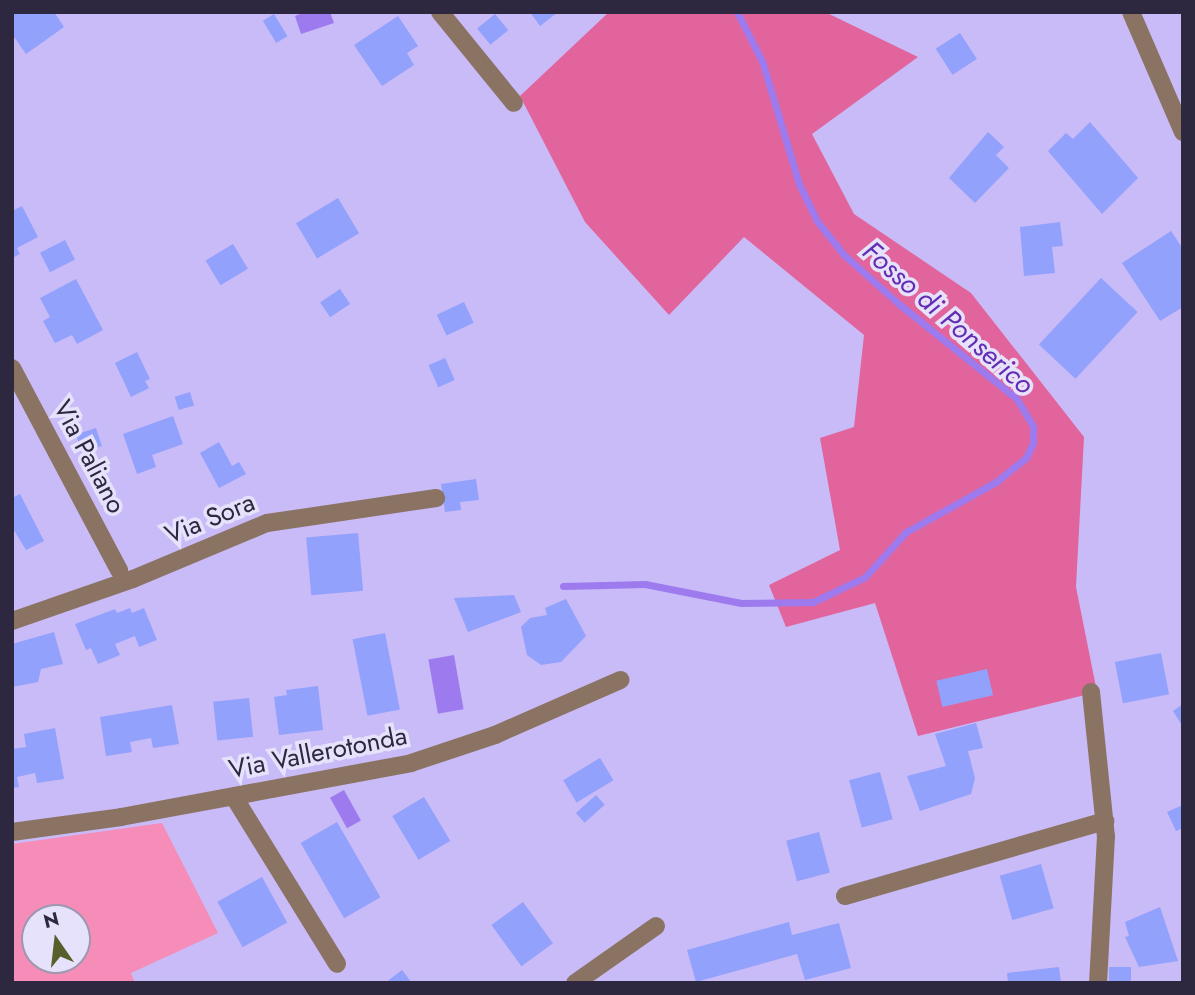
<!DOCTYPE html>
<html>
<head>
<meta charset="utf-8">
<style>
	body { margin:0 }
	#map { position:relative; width:1195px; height:995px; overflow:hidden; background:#c9baf8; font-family:Jost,sans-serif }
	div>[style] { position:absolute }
	.green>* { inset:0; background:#f68db8 }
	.forest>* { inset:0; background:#e2649c }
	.water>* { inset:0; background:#9d7bef; transform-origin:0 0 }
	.stream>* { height:7px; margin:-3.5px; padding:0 3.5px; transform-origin:3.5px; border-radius:3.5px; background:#9d7bef }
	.building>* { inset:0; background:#91a1fc; transform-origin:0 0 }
	.minor>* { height:18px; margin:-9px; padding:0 9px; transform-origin:9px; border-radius:9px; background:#8b7363 }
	span { translate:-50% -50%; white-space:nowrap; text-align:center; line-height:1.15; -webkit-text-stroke:7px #e7e2fb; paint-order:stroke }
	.street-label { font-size:26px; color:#2d273f }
	.water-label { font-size:28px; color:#622db4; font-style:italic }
	.frame { position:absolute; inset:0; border:14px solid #2d273f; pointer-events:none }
	.north { position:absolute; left:21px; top:904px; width:70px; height:70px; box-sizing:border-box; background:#e7e2fb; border:2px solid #9d97b0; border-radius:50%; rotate:346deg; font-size:19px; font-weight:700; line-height:28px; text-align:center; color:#2d273f }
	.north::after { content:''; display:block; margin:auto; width:24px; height:32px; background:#585e2c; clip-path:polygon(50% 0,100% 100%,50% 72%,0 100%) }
</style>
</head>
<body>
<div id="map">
	<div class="green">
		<i style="clip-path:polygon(evenodd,162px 823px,218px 933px,131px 973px,135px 983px,12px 983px,12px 844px,162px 823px,35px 918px,77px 918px,77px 960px,35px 960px,35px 918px)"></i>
	</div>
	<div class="forest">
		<i style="clip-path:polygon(609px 12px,825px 12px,918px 57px,812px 134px,854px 214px,971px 293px,1084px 437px,1076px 587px,1097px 692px,918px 736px,875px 603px,786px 627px,769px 585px,840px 550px,820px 438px,854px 427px,864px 335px,744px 237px,669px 315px,585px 222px,520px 96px)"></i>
	</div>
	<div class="water">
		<i style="clip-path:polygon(305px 12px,330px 12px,334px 23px,301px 34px,295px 16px)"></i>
		<i style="left:454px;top:655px;width:55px;height:26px;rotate:80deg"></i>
		<i style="left:344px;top:790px;width:35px;height:16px;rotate:61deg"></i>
	</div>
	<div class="stream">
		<i style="left:563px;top:586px;width:82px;rotate:-1.4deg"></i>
		<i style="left:645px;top:584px;width:98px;rotate:11.2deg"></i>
		<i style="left:741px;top:603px;width:72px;rotate:-0.8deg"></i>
		<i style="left:813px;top:602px;width:58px;rotate:-25.7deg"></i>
		<i style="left:865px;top:577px;width:61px;rotate:-47.7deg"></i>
		<i style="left:906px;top:532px;width:103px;rotate:-29.1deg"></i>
		<i style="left:996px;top:482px;width:38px;rotate:-39deg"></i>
		<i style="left:1026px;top:458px;width:17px;rotate:-65deg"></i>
		<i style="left:1033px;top:443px;width:17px;rotate:-90deg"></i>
		<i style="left:1033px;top:426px;width:31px;rotate:-121deg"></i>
		<i style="left:1017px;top:399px;width:150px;rotate:-141.2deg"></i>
		<i style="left:900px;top:305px;width:75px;rotate:-138.2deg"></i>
		<i style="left:844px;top:255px;width:43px;rotate:-128.5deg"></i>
		<i style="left:817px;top:221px;width:41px;rotate:-115.9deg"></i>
		<i style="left:799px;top:184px;width:128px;rotate:-106.7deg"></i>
		<i style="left:762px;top:61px;width:55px;rotate:-117deg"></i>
	</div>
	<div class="building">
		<i style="clip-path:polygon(54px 12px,64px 27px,26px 54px,12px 34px,12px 14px)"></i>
		<i style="clip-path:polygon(530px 12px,558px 12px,540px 26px)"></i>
		<i style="left:274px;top:14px;width:26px;height:13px;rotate:59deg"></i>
		<i style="left:495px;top:14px;width:21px;height:23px;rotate:51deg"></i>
		<i style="clip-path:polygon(398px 16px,418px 46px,407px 53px,414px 65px,382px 86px,354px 45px)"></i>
		<i style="left:960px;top:33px;width:31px;height:29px;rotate:57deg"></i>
		<i style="clip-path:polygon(1090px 122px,1138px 178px,1102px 214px,1048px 151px,1066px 133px,1073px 139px)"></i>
		<i style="clip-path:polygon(988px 132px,1004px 147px,996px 155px,1009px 168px,975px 203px,949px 178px)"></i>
		<i style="left:338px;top:198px;width:41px;height:49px;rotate:59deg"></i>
		<i style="clip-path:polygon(22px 206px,38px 237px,17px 248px,20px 254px,12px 258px,12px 211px)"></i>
		<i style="clip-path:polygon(1060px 222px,1063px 246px,1052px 247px,1055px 273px,1024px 276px,1020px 227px)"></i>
		<i style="clip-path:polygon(1171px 231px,1183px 249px,1183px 307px,1160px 321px,1122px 263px)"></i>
		<i style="left:65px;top:240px;width:22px;height:28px;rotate:63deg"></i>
		<i style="left:233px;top:244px;width:29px;height:32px;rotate:59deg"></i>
		<i style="left:1101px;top:278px;width:50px;height:91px;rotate:43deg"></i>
		<i style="clip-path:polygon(76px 279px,103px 330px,77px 344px,72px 335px,55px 343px,43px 321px,50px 317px,40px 298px)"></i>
		<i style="left:340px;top:289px;width:18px;height:24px;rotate:56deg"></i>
		<i style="left:464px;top:302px;width:23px;height:30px;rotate:65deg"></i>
		<i style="clip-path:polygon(137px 352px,150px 379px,145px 381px,149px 388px,131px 397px,115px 363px)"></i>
		<i style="left:445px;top:358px;width:24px;height:18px;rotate:66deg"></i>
		<i style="left:190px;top:392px;width:14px;height:16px;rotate:73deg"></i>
		<i style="clip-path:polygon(173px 416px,183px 444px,152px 455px,156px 467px,137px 474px,123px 434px)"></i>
		<i style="left:96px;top:428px;width:19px;height:21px;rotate:72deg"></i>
		<i style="clip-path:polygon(219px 442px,232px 466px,239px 462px,246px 474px,219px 488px,200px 453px)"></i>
		<i style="clip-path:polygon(476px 479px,479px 500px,460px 502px,461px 510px,445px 512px,441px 484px)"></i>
		<i style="clip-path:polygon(20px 494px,44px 541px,26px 550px,12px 527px,12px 498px)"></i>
		<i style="left:358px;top:533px;width:58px;height:52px;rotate:85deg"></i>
		<i style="clip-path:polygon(514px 595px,521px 612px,468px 632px,454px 598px)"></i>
		<i style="clip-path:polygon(566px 599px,586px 636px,561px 662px,541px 665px,527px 655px,521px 627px,530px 618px,547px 615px,545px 608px)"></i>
		<i style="clip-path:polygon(130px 608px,132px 613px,144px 608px,157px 640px,139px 647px,135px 636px,115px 644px,120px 655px,98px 664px,91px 648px,86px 650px,75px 624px,115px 609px,117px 613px)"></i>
		<i style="clip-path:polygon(54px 632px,63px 664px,41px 669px,38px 682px,12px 687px,12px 644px)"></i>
		<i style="left:385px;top:633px;width:78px;height:33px;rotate:79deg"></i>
		<i style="left:1161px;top:653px;width:42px;height:47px;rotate:79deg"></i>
		<i style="left:987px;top:669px;width:27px;height:52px;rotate:77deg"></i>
		<i style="clip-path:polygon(318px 686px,323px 730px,279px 735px,274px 697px,287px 695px,286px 690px)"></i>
		<i style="left:249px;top:698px;width:39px;height:36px;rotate:84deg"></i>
		<i style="clip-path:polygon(1183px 704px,1183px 727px,1173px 711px)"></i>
		<i style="clip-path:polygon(172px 705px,179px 744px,153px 748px,151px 738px,130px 742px,132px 752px,106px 756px,100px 717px)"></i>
		<i style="clip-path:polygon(976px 723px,983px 748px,968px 751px,975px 778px,971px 794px,920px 811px,907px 776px,946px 766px,935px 734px)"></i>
		<i style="clip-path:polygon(55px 728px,64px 779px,37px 783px,35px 773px,17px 777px,19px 787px,12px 788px,12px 749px,26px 747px,24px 734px)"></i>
		<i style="left:600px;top:758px;width:26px;height:43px;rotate:59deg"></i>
		<i style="left:880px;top:772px;width:49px;height:32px;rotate:75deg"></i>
		<i style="left:596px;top:795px;width:13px;height:27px;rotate:48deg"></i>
		<i style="left:424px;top:797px;width:51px;height:37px;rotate:59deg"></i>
		<i style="clip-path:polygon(1183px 805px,1183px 828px,1176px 831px,1167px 812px)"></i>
		<i style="left:337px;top:822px;width:87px;height:42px;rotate:60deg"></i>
		<i style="left:819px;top:832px;width:42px;height:34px;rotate:75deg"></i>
		<i style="left:1041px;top:864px;width:46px;height:43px;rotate:74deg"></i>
		<i style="left:262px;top:877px;width:52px;height:51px;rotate:61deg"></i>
		<i style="left:523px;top:902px;width:51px;height:39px;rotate:54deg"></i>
		<i style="clip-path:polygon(1160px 907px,1178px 961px,1139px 967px,1125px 937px,1129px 936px,1125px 922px)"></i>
		<i style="clip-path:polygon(789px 922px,792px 935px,839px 923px,851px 968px,805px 980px,797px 954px,696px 982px,687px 950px)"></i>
		<i style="clip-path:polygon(1059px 967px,1061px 983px,1008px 983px,1007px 973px)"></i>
		<i style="left:1109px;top:967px;width:22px;height:16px"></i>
		<i style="clip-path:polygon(402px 970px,412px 983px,385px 983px)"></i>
	</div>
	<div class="minor">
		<i style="left:440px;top:12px;width:117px;rotate:50.9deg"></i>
		<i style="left:1131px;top:12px;width:131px;rotate:66.6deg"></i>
		<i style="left:12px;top:368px;width:229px;rotate:62.1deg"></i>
		<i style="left:12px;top:621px;width:128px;rotate:-19.1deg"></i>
		<i style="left:133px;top:579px;width:145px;rotate:-22.7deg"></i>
		<i style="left:267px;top:523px;width:171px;rotate:-8.4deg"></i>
		<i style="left:1091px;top:692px;width:145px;rotate:84.1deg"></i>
		<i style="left:1106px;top:836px;width:147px;rotate:93.1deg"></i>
		<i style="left:234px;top:797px;width:196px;rotate:58.3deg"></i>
		<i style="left:12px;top:832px;width:110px;rotate:-7.8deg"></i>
		<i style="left:121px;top:817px;width:295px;rotate:-10.5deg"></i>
		<i style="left:411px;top:763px;width:89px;rotate:-18.4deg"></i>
		<i style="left:495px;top:735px;width:137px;rotate:-23.7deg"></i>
		<i style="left:845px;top:896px;width:271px;rotate:-16.1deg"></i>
		<i style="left:575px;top:983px;width:99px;rotate:-35.1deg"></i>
	</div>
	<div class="street-label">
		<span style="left:89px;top:457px;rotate:62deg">Via Paliano</span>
		<span style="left:210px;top:519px;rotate:-22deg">Via Sora</span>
		<span style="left:318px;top:753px;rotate:-11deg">Via Vallerotonda</span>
	</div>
	<div class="water-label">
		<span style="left:948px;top:318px;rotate:41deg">Fosso di Ponserico</span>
	</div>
	<div class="frame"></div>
	<div class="north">N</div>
</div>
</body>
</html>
